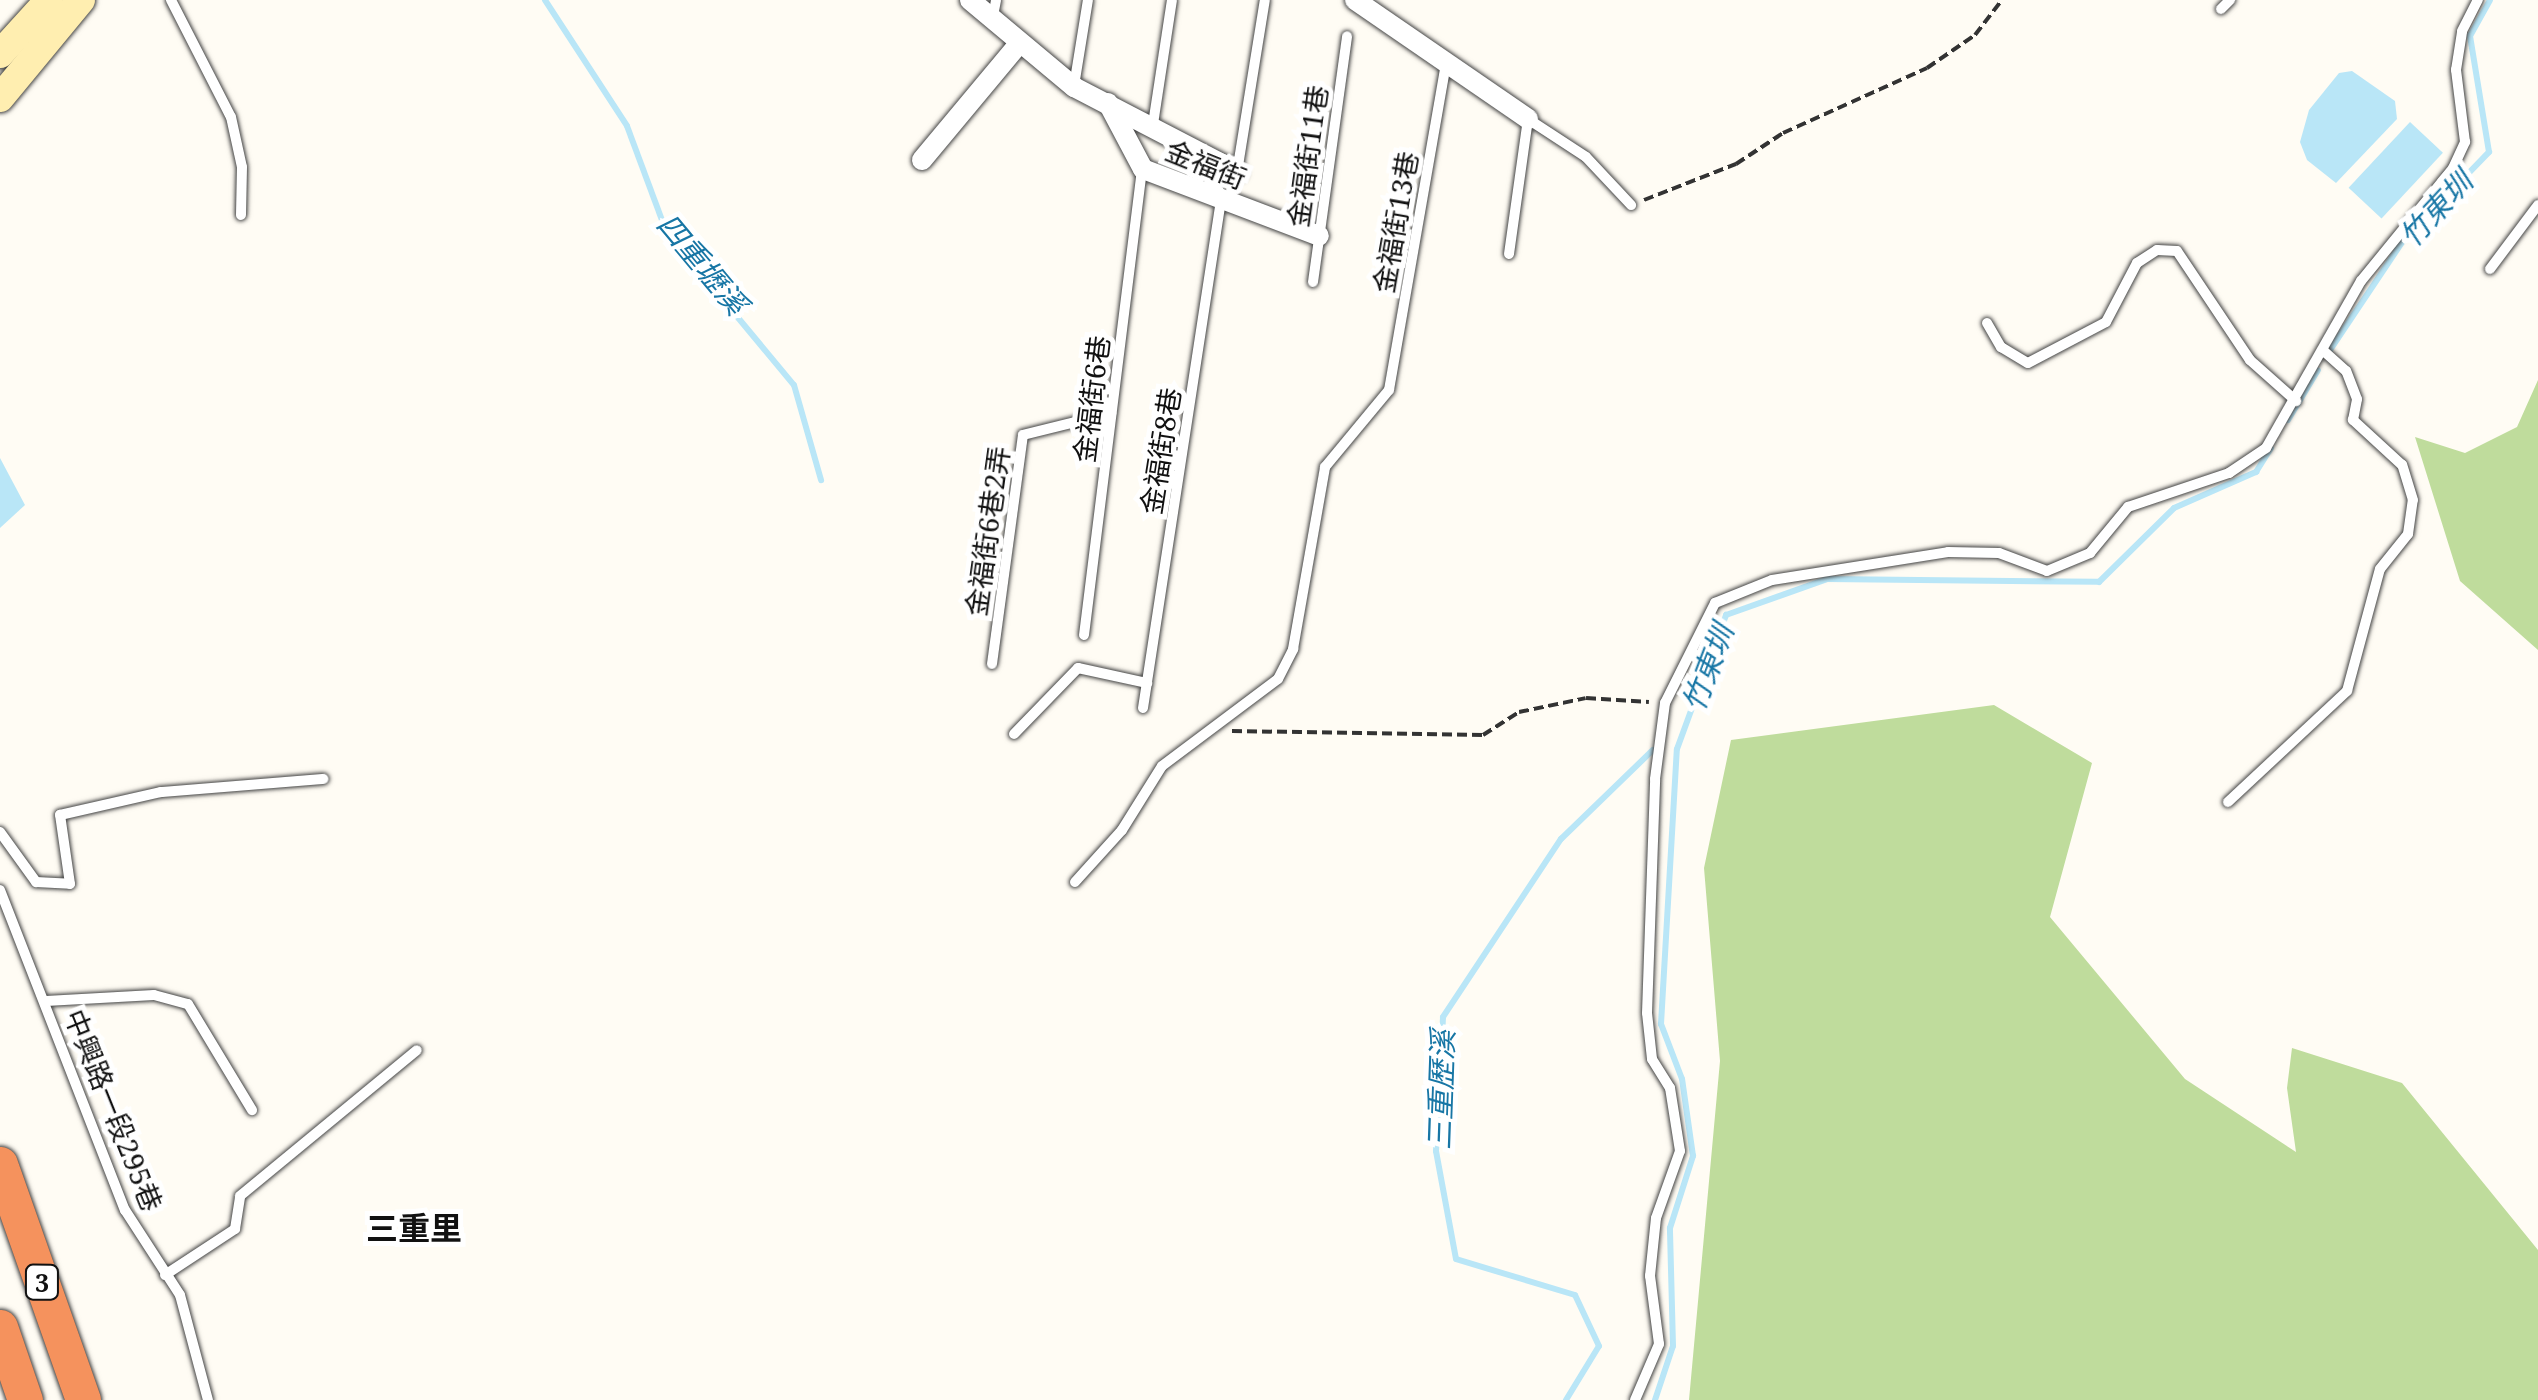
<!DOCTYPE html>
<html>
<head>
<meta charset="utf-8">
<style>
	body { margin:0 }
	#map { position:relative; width:2538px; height:1400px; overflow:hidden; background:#fffcf4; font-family:"Noto Serif","Noto Sans TC",serif }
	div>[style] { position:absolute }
	.forest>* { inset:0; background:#bfdc9c }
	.water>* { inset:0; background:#b9e6f7; transform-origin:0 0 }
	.stream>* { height:6px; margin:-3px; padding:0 3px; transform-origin:3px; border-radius:3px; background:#b9e6f7 }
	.path>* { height:4px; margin-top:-2px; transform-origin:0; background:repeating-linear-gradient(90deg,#333 0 10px,transparent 0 15px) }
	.roads { filter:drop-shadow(0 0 2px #444) drop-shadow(0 0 2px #444) }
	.lane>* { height:10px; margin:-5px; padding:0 5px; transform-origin:5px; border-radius:5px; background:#fff }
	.street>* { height:20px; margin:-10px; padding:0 10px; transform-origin:10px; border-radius:10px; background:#fff }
	.secondary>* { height:28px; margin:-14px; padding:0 14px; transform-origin:14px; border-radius:14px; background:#ffeeb0 }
	.highway>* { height:35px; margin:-17.5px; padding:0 17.5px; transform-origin:17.5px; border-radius:17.5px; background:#f5925d }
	span { translate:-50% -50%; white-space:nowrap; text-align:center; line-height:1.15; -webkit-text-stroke:10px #fff; paint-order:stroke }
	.shield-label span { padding:2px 8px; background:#fff; border:2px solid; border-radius:8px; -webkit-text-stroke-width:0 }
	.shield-label { font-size:25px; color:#111; font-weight:700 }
	.street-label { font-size:28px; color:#111 }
	.water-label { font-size:30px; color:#1776a5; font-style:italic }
	.quarter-label { font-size:32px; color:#111; font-weight:700 }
</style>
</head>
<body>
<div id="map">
	<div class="forest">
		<i style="clip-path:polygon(2538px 380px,2538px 650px,2460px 581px,2415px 437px,2465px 453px,2517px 427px)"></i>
		<i style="clip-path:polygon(1994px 705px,2092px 763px,2050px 917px,2185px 1079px,2296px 1152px,2287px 1088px,2292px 1048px,2402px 1083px,2538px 1250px,2538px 1400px,1689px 1400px,1720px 1061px,1704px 868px,1731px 740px)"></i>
	</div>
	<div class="water">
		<i style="clip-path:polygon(2352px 71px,2395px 101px,2397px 119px,2336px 183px,2307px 160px,2300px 142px,2309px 110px,2339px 73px)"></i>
		<i style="left:2410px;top:122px;width:45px;height:90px;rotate:43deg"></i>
		<i style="clip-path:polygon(0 458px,25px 505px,0 528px)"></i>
	</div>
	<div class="stream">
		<i style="left:545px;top:0;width:150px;rotate:56.9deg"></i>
		<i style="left:627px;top:126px;width:112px;rotate:69.6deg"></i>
		<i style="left:666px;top:231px;width:200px;rotate:50.3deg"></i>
		<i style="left:794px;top:385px;width:99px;rotate:74.1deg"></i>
		<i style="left:2330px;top:350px;width:131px;rotate:-56.2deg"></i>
		<i style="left:2403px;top:241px;width:124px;rotate:-46deg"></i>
		<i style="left:2489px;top:152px;width:118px;rotate:-99.3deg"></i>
		<i style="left:2470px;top:36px;width:41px;rotate:-60.9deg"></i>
		<i style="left:2288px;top:420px;width:58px;rotate:-59deg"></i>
		<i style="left:1566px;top:1400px;width:63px;rotate:-58.6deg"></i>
		<i style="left:1599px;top:1346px;width:56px;rotate:-115.2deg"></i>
		<i style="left:1575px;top:1295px;width:124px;rotate:-163.2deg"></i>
		<i style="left:1456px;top:1259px;width:110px;rotate:-100.5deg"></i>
		<i style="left:1436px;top:1151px;width:134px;rotate:-87deg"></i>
		<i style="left:1443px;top:1017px;width:214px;rotate:-56.5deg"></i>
		<i style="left:1561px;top:839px;width:128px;rotate:-44.1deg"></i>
		<i style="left:1655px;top:1400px;width:57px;rotate:-71.6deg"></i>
		<i style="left:1673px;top:1346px;width:118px;rotate:-91.5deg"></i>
		<i style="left:1670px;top:1228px;width:76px;rotate:-72.3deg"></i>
		<i style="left:1693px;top:1156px;width:78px;rotate:-98.1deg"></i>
		<i style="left:1682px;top:1079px;width:59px;rotate:-110.9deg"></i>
		<i style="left:1661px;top:1024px;width:275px;rotate:-86.7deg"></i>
		<i style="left:1677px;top:749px;width:143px;rotate:-69.9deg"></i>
		<i style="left:1726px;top:615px;width:107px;rotate:-19.6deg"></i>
		<i style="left:1827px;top:579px;width:272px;rotate:0.6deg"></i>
		<i style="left:2099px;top:582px;width:105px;rotate:-44.6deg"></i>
		<i style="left:2174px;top:508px;width:90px;rotate:-23.7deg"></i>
		<i style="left:2256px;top:472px;width:28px;rotate:-58deg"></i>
	</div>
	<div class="path">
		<i style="left:1644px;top:200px;width:99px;rotate:-21.4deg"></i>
		<i style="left:1736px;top:164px;width:56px;rotate:-33.4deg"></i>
		<i style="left:1783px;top:133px;width:158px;rotate:-24.3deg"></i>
		<i style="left:1927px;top:68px;width:58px;rotate:-34.5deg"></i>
		<i style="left:1975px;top:35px;width:44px;rotate:-52.4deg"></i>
		<i style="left:1232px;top:731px;width:251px;rotate:0.9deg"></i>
		<i style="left:1483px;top:735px;width:43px;rotate:-32.6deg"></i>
		<i style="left:1519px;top:712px;width:68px;rotate:-11.8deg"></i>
		<i style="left:1586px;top:698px;width:63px;rotate:3.6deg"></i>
	</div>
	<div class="roads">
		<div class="lane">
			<i style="left:171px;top:0;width:131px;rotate:62.9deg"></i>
			<i style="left:231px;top:117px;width:51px;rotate:77.6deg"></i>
			<i style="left:242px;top:167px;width:48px;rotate:91.2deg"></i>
			<i style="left:2221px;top:9px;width:13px;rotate:-45deg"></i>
			<i style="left:992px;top:21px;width:21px;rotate:-79deg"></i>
			<i style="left:1074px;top:86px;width:87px;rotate:-80.8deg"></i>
			<i style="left:1153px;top:124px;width:125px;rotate:-81.3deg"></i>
			<i style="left:1237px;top:172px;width:174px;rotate:-80.8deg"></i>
			<i style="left:1509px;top:254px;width:136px;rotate:-82deg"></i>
			<i style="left:1528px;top:119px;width:69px;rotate:33.2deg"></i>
			<i style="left:1586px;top:157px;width:66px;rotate:46.8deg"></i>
			<i style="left:2490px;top:269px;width:80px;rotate:-53.1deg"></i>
			<i style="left:1313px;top:282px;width:248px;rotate:-82.1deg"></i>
			<i style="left:1987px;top:323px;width:28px;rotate:60deg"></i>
			<i style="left:2001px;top:347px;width:31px;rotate:31deg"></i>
			<i style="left:2028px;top:363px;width:88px;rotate:-27.7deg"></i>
			<i style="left:2106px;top:322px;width:67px;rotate:-62.3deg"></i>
			<i style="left:2137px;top:263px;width:24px;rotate:-33deg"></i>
			<i style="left:2157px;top:250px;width:20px;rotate:3deg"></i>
			<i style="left:2177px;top:251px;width:131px;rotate:56.2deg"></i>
			<i style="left:2250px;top:360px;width:62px;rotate:41.7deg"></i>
			<i style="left:1084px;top:635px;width:469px;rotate:-82.9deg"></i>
			<i style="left:992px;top:664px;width:231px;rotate:-82.3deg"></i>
			<i style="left:1023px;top:435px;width:91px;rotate:-14deg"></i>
			<i style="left:1143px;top:708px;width:514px;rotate:-81.27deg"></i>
			<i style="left:1014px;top:734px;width:92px;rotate:-45.9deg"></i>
			<i style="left:1078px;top:668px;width:71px;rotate:12.3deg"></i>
			<i style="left:2228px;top:802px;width:163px;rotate:-43deg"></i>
			<i style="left:2347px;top:691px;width:126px;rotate:-74.9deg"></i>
			<i style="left:2380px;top:569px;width:45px;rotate:-51.3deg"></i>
			<i style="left:2408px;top:534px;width:34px;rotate:-82deg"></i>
			<i style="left:2413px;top:500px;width:37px;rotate:-107deg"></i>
			<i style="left:2402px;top:465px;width:67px;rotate:-137.4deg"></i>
			<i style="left:2353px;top:420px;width:21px;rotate:-79deg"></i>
			<i style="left:2357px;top:399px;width:30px;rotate:-111deg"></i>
			<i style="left:2346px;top:371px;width:30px;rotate:-138deg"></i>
			<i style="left:0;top:832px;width:62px;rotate:54.2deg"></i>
			<i style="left:36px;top:882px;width:34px;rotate:3deg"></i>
			<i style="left:70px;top:884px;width:70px;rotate:-98.2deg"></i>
			<i style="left:60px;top:815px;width:104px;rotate:-12.8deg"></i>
			<i style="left:161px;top:792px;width:163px;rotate:-4.6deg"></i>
			<i style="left:1075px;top:882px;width:70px;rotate:-47.9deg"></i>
			<i style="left:1122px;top:830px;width:75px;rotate:-58deg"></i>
			<i style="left:1162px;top:766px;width:145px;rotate:-36.9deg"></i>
			<i style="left:1278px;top:679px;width:34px;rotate:-63deg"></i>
			<i style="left:1293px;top:649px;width:185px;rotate:-80deg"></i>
			<i style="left:1325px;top:467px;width:100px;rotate:-50.3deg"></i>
			<i style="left:1389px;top:390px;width:332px;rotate:-80.1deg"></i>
			<i style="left:0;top:890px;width:344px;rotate:68.7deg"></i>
			<i style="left:125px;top:1210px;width:101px;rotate:57.1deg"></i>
			<i style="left:180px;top:1295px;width:109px;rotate:75.1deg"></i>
			<i style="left:46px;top:1001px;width:108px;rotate:-3.2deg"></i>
			<i style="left:154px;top:995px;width:35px;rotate:15deg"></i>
			<i style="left:188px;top:1004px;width:124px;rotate:58.9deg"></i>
			<i style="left:165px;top:1275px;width:84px;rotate:-33.3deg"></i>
			<i style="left:235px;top:1229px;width:33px;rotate:-81deg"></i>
			<i style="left:240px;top:1196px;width:229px;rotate:-39.5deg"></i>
			<i style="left:1635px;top:1400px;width:61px;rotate:-66.8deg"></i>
			<i style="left:1659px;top:1344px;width:69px;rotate:-97.5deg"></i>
			<i style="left:1650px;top:1276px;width:58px;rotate:-84.1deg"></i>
			<i style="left:1656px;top:1218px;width:71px;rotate:-70.3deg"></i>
			<i style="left:1680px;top:1151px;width:64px;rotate:-99deg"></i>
			<i style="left:1670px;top:1088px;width:34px;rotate:-122deg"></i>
			<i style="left:1652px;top:1059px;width:46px;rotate:-96.2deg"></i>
			<i style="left:1647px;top:1013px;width:234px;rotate:-88deg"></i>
			<i style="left:1655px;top:779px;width:77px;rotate:-82.5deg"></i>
			<i style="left:1665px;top:703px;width:112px;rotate:-63.4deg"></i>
			<i style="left:1715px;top:603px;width:61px;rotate:-22deg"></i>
			<i style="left:1772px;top:580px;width:178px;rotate:-9deg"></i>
			<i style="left:1948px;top:552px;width:51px;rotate:1.1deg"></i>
			<i style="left:1999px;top:553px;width:51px;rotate:20.6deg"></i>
			<i style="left:2047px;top:571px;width:47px;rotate:-22.7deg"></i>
			<i style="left:2090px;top:553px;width:60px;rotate:-50.4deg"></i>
			<i style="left:2128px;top:507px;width:107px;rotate:-18.6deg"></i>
			<i style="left:2229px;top:473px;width:45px;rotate:-34deg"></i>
			<i style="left:2266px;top:448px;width:192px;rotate:-60.4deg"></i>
			<i style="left:2361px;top:281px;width:146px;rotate:-50.8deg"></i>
			<i style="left:2453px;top:168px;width:29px;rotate:-65deg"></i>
			<i style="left:2465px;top:142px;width:73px;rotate:-97.1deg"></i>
			<i style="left:2456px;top:70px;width:39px;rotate:-81deg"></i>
			<i style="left:2462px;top:31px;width:35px;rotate:-63deg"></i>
		</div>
		<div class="street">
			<i style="left:970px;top:0;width:136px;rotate:39.9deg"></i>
			<i style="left:1074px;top:87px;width:184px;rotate:27.5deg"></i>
			<i style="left:1355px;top:0;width:210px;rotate:34.5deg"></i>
			<i style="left:1108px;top:103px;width:75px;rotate:62.1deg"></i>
			<i style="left:1143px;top:169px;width:188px;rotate:20.8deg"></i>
			<i style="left:922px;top:160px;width:148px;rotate:-50.2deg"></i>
		</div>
		<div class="secondary">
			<i style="left:0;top:54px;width:73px;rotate:-47.8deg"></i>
			<i style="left:0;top:98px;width:127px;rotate:-50.4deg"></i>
		</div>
		<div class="highway">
			<i style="left:0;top:1164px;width:250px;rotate:70.6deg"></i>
			<i style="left:0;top:1327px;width:77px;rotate:71.1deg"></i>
		</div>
	</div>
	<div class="shield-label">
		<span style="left:42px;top:1282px">3</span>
	</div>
	<div class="street-label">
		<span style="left:1307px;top:156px;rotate:-82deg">金福街11巷</span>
		<span style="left:1206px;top:164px;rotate:22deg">金福街</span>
		<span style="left:1395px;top:222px;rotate:-80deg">金福街13巷</span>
		<span style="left:1091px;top:399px;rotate:-83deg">金福街6巷</span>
		<span style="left:1160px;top:451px;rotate:-81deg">金福街8巷</span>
		<span style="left:987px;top:531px;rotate:-82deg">金福街6巷2弄</span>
		<span style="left:114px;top:1110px;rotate:68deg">中興路一段295巷</span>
	</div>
	<div class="water-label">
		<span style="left:2436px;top:209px;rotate:-47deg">竹東圳</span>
		<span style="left:702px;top:264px;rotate:50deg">四重壢溪</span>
		<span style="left:1708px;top:668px;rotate:-69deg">竹東圳</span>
		<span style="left:1441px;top:1090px;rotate:-88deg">三重歷溪</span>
	</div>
	<div class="quarter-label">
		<span style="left:414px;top:1228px">三重里</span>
	</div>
</div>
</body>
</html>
